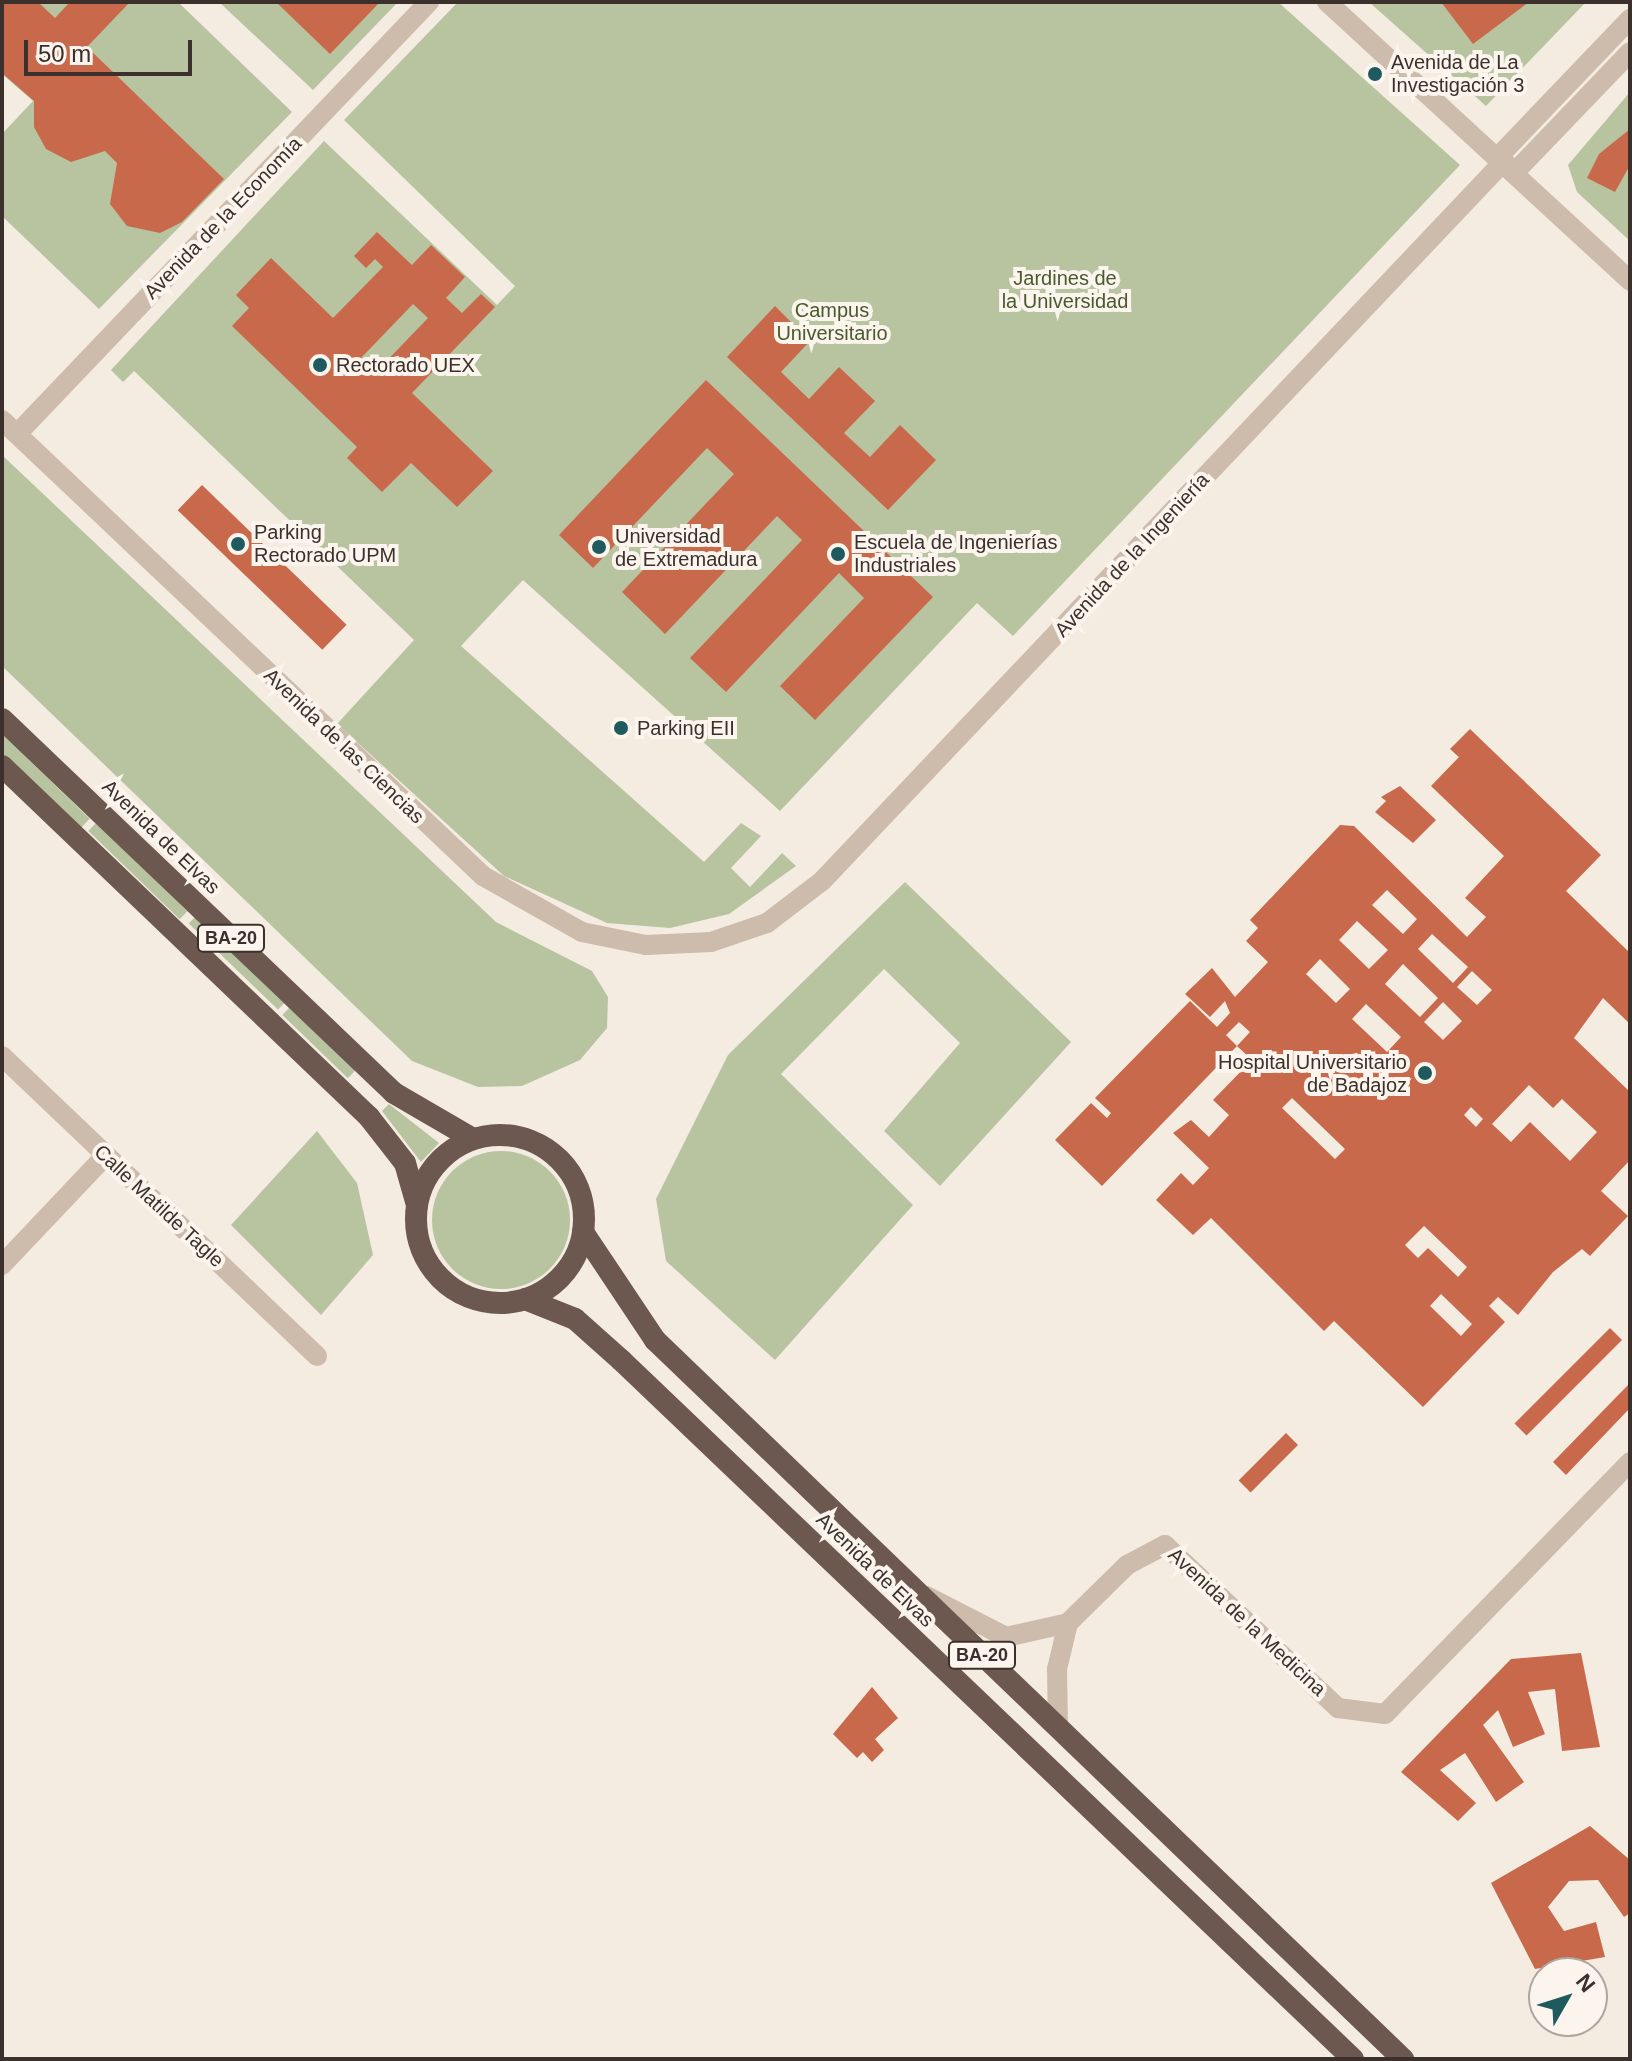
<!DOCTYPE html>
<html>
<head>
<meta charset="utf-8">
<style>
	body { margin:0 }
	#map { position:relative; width:1632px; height:2061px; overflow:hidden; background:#f4ebe1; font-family:Helvetica,sans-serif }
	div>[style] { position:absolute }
	.green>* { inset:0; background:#b8c4a0; transform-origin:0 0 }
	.round { border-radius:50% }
	.building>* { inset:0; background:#c8694b; transform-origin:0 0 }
	.minor>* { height:20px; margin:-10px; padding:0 10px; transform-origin:10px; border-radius:10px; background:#cdbbac }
	.trunk>* { height:22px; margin:-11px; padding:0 11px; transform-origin:11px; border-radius:11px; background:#6c584f }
	.trunk>.ring { margin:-11px; padding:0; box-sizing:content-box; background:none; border:22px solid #6c584f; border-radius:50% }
	.dots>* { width:22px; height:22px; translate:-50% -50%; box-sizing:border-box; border:4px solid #fbf5ee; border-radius:50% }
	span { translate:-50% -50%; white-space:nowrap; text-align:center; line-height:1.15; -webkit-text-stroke:8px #fbf5ee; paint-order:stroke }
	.shield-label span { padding:2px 6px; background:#fbf5ee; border:2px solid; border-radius:6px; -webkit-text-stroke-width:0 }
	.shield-label { font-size:18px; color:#3b302b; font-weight:700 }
	.poi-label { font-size:20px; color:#3b302b }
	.left { translate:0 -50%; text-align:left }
	.right { translate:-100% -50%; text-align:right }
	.street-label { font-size:20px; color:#3b302b }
	.park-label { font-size:20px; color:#4a5a2e }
	.frame { position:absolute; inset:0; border:4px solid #3b302b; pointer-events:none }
	.north { position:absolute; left:1528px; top:1957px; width:80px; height:80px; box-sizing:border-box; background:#fbf5ee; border:2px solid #aea6a0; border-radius:50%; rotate:51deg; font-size:22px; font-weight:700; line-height:32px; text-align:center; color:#3b302b }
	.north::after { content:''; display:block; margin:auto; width:28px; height:36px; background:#1f5a5e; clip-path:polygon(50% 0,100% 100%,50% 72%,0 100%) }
	.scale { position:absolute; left:24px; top:40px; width:168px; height:36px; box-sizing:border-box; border:4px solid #3b302b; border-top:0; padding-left:10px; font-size:24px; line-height:28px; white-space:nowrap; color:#3b302b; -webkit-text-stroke:6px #fbf5ee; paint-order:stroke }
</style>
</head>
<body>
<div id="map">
	<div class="green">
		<i style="clip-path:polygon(2px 2px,178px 2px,292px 112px,99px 309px,2px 216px,2px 134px,33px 101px,2px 74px)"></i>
		<i style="clip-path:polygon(219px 2px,398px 2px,313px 90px)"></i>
		<i style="clip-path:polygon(458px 2px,1278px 2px,1460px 165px,1013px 636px,977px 603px,780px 811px,523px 580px,461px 646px,704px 862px,741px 823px,761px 836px,731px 868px,750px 887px,782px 853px,796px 866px,729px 914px,670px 928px,607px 923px,504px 876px,337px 724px,414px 640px,134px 371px,123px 382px,111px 370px,324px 141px,497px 305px,515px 286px,344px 120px)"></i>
		<i style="clip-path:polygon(1369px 2px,1586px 2px,1486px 106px)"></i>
		<i style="clip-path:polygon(1630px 92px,1630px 241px,1577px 192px,1568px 165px)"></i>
		<i style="clip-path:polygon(2px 455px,496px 922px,592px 971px,608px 997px,607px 1028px,580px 1060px,522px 1086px,478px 1087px,412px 1061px,2px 666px)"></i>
		<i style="left:2px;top:734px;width:122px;height:15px;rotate:44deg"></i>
		<i style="left:96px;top:823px;width:127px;height:11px;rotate:44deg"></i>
		<i style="clip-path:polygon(905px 882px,1071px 1042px,940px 1186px,884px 1131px,960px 1043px,884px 969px,781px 1074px,913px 1205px,775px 1360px,666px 1261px,656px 1199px,728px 1055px)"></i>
		<i style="left:195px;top:917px;width:124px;height:9px;rotate:44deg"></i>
		<i style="left:290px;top:1007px;width:91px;height:11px;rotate:44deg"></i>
		<i style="clip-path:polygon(389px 1104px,439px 1143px,421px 1162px,382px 1111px)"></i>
		<i style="clip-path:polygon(317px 1131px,357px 1183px,373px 1255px,321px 1315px,231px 1225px)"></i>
		<i class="round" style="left:432px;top:1151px;width:138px;height:138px"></i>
	</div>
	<div class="building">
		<i style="clip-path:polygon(2px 2px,38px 2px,55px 18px,70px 2px,130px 2px,87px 47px,224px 179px,182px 222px,160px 233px,127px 226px,110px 204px,117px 163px,105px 151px,71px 162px,46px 149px,34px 127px,34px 101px,2px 73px)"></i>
		<i style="clip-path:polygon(276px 2px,380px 2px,330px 54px)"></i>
		<i style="clip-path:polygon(1441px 2px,1529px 2px,1473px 44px)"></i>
		<i style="clip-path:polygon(1630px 129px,1630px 165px,1615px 192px,1587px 178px,1599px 154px)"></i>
		<i style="clip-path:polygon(evenodd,377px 232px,412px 265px,431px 245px,465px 277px,446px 298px,462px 313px,481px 294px,495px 307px,412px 393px,493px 471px,457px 507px,411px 463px,382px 492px,347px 458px,357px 447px,232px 326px,249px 308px,236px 295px,271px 258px,333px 318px,383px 267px,375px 259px,366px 268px,354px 256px,377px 232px,413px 304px,428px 318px,375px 373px,361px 358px,413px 304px)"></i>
		<i style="clip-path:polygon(775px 306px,810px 341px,781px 372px,809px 399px,839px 367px,875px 401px,844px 433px,870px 457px,900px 425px,936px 460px,888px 510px,727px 357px)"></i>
		<i style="clip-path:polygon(706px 380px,933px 597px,815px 720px,780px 686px,864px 598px,839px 573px,726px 692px,690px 658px,802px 540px,777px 516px,665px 634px,622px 592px,734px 474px,707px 448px,593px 568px,559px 535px)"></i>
		<i style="left:202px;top:485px;width:201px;height:35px;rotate:44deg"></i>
		<i style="clip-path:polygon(evenodd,1470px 729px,1601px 855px,1566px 891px,1630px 953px,1630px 1024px,1603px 998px,1574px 1038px,1630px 1092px,1630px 1160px,1601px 1191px,1628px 1216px,1590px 1256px,1582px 1249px,1553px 1272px,1518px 1315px,1498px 1297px,1489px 1306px,1505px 1322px,1423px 1407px,1334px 1321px,1324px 1331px,1211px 1218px,1193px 1235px,1156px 1200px,1181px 1173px,1193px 1185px,1209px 1168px,1173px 1133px,1191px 1120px,1209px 1137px,1229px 1115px,1213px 1100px,1252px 1060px,1237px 1046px,1250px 1032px,1239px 1022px,1226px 1035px,1237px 1046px,1102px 1186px,1055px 1140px,1091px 1103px,1107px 1118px,1111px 1113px,1095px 1098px,1190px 1001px,1217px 1027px,1230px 1013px,1225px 1001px,1210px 1017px,1185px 994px,1212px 968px,1235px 997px,1268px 962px,1246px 941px,1258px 928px,1250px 920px,1340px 825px,1354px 826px,1467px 937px,1486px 917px,1465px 898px,1504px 856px,1431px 786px,1459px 757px,1450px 749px,1470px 729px,1387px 890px,1417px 919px,1403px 934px,1372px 905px,1387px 890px,1470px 729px,1357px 921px,1388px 950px,1369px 969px,1339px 940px,1357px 921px,1470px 729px,1432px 934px,1468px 967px,1453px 983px,1418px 949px,1432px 934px,1470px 729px,1320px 959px,1350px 989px,1336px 1003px,1306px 974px,1320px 959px,1470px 729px,1403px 964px,1438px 998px,1420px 1017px,1385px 984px,1403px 964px,1470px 729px,1472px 971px,1492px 990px,1477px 1005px,1457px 987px,1472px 971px,1470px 729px,1443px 1002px,1462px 1021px,1443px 1040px,1424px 1022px,1443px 1002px,1470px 729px,1366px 1004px,1401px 1037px,1387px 1052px,1352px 1019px,1366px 1004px,1470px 729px,1529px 1085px,1553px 1108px,1562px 1099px,1597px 1132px,1570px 1161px,1530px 1122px,1511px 1142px,1492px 1124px,1529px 1085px,1470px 729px,1292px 1098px,1345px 1149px,1335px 1159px,1282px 1108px,1292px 1098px,1470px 729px,1471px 1107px,1483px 1119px,1476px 1127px,1464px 1115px,1471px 1107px,1470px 729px,1424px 1226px,1467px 1267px,1458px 1277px,1428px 1248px,1418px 1258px,1405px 1245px,1424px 1226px,1470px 729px,1441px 1294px,1472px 1324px,1461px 1336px,1430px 1306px,1441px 1294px)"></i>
		<i style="clip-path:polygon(1400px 786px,1436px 820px,1413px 843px,1375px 812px,1386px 801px,1381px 797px)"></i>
		<i style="left:1610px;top:1328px;width:17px;height:135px;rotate:45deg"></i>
		<i style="clip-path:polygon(1630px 1383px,1630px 1408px,1566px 1475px,1553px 1462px)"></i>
		<i style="left:1286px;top:1433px;width:17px;height:67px;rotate:45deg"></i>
		<i style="clip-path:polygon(1581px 1653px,1600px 1747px,1562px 1751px,1555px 1689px,1528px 1692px,1545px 1734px,1513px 1747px,1498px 1710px,1483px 1725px,1524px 1782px,1496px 1802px,1465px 1753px,1440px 1770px,1476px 1803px,1458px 1821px,1401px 1772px,1511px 1659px)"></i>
		<i style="clip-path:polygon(872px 1687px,898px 1718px,875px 1739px,884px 1750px,872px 1762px,863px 1752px,857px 1758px,833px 1734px)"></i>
		<i style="clip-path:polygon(1590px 1826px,1630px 1860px,1630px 1913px,1624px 1917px,1598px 1880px,1569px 1881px,1548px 1907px,1564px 1931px,1596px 1922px,1605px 1957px,1535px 1969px,1491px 1883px)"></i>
	</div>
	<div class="minor">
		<i style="left:1327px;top:2px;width:412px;rotate:42.6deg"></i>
		<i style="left:1499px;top:156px;width:190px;rotate:-46.3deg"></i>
		<i style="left:1515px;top:172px;width:166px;rotate:-46.2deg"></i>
		<i style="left:2px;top:420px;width:663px;rotate:43.47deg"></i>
		<i style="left:483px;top:876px;width:114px;rotate:29.5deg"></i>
		<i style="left:582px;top:932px;width:65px;rotate:11.5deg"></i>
		<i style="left:646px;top:945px;width:65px;rotate:-2.6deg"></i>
		<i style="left:711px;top:942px;width:59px;rotate:-18.7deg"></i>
		<i style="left:767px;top:923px;width:69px;rotate:-37.4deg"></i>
		<i style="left:822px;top:881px;width:992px;rotate:-46.55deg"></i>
		<i style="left:17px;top:434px;width:597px;rotate:-46.36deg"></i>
		<i style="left:2px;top:1056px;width:435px;rotate:43.6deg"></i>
		<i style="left:2px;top:1265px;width:151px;rotate:-46.6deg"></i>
		<i style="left:926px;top:1596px;width:90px;rotate:27.1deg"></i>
		<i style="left:1006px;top:1637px;width:64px;rotate:-12.7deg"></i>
		<i style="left:1068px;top:1623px;width:47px;rotate:103.4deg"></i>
		<i style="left:1057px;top:1669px;width:59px;rotate:89deg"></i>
		<i style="left:1068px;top:1623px;width:83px;rotate:-44.5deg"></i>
		<i style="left:1127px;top:1565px;width:43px;rotate:-27.8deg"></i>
		<i style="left:1165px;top:1545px;width:238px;rotate:43.3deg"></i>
		<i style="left:1338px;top:1708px;width:47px;rotate:7.3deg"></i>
		<i style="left:1385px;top:1714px;width:351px;rotate:-45.8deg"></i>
	</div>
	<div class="trunk">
		<i style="left:2px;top:719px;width:542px;rotate:43.65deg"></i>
		<i style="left:394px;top:1093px;width:91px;rotate:30.2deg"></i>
		<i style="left:2px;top:766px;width:508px;rotate:43.72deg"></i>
		<i style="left:369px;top:1117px;width:58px;rotate:52deg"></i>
		<i style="left:405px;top:1163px;width:44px;rotate:74.1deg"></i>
		<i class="ring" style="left:416px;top:1135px;width:146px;height:146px"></i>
		<i style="left:583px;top:1232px;width:130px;rotate:56.3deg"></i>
		<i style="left:655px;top:1340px;width:1038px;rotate:43.87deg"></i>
		<i style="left:525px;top:1299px;width:54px;rotate:21.8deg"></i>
		<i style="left:575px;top:1319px;width:62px;rotate:41.7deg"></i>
		<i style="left:621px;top:1360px;width:1012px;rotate:43.68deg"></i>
	</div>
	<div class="dots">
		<i style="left:1375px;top:74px;background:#1f5a5e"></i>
		<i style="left:320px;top:365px;background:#1f5a5e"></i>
		<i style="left:238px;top:544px;background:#1f5a5e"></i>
		<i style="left:599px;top:547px;background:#1f5a5e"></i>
		<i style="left:838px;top:554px;background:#1f5a5e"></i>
		<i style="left:621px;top:728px;background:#1f5a5e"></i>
		<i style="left:1425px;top:1073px;background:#1f5a5e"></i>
	</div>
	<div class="shield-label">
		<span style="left:231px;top:938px">BA-20</span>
		<span style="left:982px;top:1655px">BA-20</span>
	</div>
	<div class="poi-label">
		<span class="left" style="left:1391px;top:74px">Avenida de La<br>Investigación 3</span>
		<span class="left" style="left:336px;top:365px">Rectorado UEX</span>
		<span class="left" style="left:254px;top:544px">Parking<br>Rectorado UPM</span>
		<span class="left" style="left:615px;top:548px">Universidad<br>de Extremadura</span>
		<span class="left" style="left:854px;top:554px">Escuela de Ingenierías<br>Industriales</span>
		<span class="left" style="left:637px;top:728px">Parking EII</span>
		<span class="right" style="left:1407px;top:1074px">Hospital Universitario<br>de Badajoz</span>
	</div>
	<div class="street-label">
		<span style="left:223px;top:218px;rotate:-46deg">Avenida de la Economía</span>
		<span style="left:1132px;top:555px;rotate:-47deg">Avenida de la Ingeniería</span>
		<span style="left:344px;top:746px;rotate:44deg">Avenida de las Ciencias</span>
		<span style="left:161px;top:837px;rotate:44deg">Avenida de Elvas</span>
		<span style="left:159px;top:1206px;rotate:43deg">Calle Matilde Tagle</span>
		<span style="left:875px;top:1570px;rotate:44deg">Avenida de Elvas</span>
		<span style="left:1247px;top:1622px;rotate:43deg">Avenida de la Medicina</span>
	</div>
	<div class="park-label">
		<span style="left:1065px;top:290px">Jardines de<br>la Universidad</span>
		<span style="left:832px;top:322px">Campus<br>Universitario</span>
	</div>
	<div class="frame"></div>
	<div class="north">N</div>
	<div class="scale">50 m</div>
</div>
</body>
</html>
